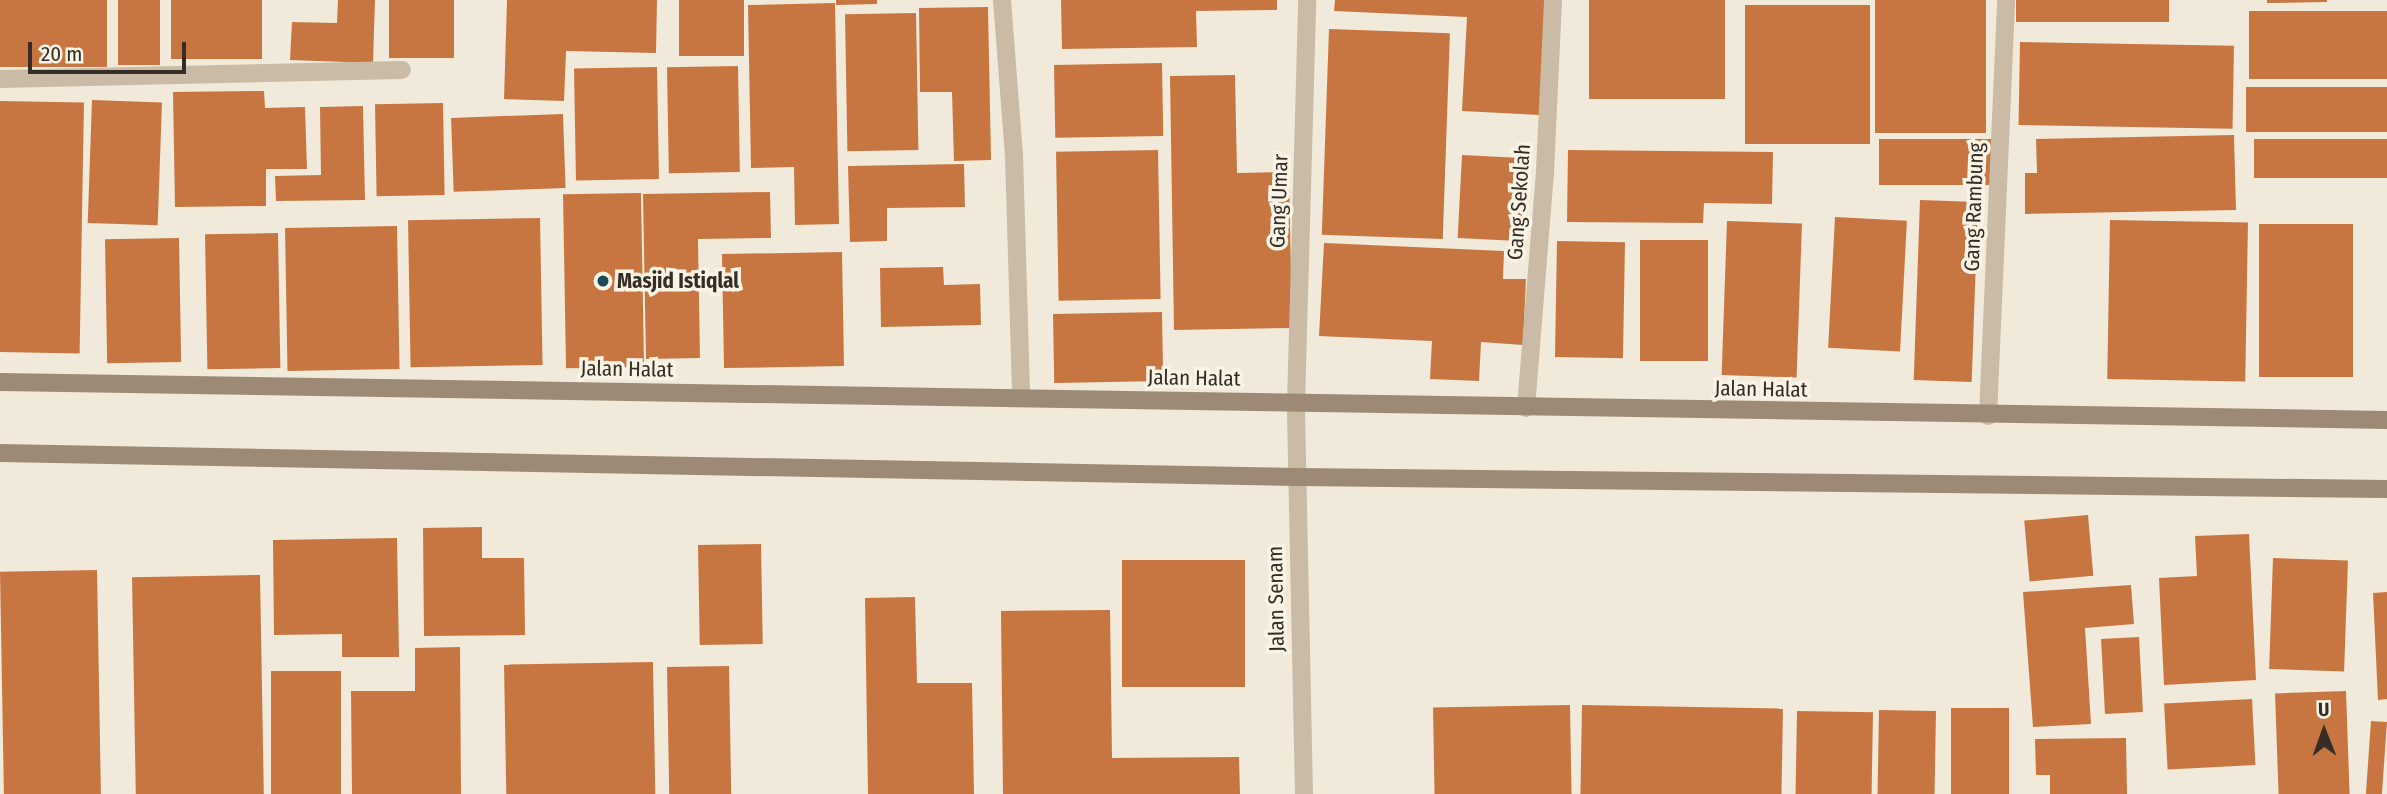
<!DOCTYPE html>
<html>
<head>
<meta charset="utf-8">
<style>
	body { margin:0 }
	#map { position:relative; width:2387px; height:794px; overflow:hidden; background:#f1e9d9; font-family:"Fira Sans Condensed",sans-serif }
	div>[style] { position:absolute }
	.building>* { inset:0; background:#c77641; transform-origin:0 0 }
	.street>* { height:18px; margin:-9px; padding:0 9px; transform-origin:9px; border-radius:9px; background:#c9bba5 }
	.secondary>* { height:18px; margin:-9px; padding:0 9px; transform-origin:9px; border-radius:9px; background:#9d8a76 }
	.dots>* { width:19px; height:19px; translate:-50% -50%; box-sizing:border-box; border:4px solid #f9f3e5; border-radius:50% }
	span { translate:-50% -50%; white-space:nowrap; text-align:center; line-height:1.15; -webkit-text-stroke:7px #f9f3e5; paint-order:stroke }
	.street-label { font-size:21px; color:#352d26 }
	.poi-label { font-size:21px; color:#352d26; font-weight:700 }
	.left { translate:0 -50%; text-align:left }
	.north { position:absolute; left:2289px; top:696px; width:70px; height:70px; -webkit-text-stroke:5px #f9f3e5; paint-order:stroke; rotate:359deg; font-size:19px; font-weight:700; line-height:28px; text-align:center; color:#352d26 }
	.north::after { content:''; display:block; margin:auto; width:24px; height:32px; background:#352d26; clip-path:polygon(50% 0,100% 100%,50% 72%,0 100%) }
	.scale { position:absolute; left:28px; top:42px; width:158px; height:32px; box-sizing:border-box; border:4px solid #352d26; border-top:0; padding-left:9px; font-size:21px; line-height:24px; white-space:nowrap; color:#352d26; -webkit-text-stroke:5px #f9f3e5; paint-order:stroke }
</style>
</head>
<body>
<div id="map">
	<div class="building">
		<i style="left:0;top:0;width:107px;height:67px"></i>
		<i style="left:118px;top:0;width:42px;height:65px"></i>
		<i style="left:171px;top:0;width:91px;height:59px"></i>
		<i style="clip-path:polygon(338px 0,375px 0,373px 63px,290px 60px,292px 22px,337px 23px)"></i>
		<i style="left:389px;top:0;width:65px;height:58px"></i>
		<i style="clip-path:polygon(507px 0,657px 0,656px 53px,566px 51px,564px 101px,504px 99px)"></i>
		<i style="left:679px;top:0;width:65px;height:56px"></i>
		<i style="clip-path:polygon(836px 0,877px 0,877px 4px,836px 5px)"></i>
		<i style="clip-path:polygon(1061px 0,1277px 0,1277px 10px,1196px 11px,1197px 47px,1062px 49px)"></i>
		<i style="clip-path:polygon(1335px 0,1545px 0,1540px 115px,1462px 111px,1467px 17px,1334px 11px)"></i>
		<i style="left:1589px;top:0;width:136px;height:99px"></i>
		<i style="left:1875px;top:0;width:111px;height:133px"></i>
		<i style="left:2016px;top:0;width:153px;height:22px"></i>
		<i style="clip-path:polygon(2267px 0,2327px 0,2327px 2px,2267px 3px)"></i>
		<i style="clip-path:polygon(835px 3px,839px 224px,795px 225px,794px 167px,751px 168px,748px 5px)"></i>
		<i style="left:1745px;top:5px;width:125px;height:139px"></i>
		<i style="clip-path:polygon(988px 7px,991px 160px,954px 161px,952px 92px,920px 92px,919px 8px)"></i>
		<i style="left:2387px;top:11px;width:68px;height:138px;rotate:90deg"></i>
		<i style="left:916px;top:13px;width:137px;height:71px;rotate:89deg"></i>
		<i style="left:1329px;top:29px;width:121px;height:206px;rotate:2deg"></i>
		<i style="left:2020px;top:42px;width:214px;height:83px;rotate:1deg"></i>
		<i style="left:1162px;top:63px;width:73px;height:108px;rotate:89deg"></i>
		<i style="left:738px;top:66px;width:106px;height:71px;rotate:89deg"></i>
		<i style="left:657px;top:67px;width:112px;height:83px;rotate:89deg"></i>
		<i style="clip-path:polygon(1235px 75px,1237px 173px,1289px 172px,1292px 328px,1174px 330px,1170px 76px)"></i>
		<i style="left:2387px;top:87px;width:45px;height:141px;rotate:90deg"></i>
		<i style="clip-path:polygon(264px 91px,265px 108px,305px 107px,307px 169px,266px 169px,266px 206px,175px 207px,173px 92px)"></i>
		<i style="left:92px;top:100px;width:70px;height:123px;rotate:2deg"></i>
		<i style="left:0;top:101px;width:84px;height:251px;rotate:1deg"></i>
		<i style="left:443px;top:103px;width:92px;height:68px;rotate:89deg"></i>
		<i style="clip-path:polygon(363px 106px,365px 200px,276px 201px,275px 176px,321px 175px,320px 107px)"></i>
		<i style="left:563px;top:114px;width:74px;height:112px;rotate:88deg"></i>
		<i style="clip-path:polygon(2234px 135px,2236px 210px,2025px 214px,2025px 173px,2037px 173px,2036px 139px)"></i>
		<i style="left:1993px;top:139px;width:46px;height:114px;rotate:90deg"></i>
		<i style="left:2387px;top:139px;width:39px;height:133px;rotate:90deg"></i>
		<i style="left:1158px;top:150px;width:149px;height:102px;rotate:89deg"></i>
		<i style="clip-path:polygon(1568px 150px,1773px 152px,1772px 204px,1704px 203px,1703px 223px,1567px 222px)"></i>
		<i style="left:1462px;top:155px;width:66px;height:83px;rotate:3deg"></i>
		<i style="clip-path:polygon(964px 164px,965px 207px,887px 208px,887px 241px,850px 242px,848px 166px)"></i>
		<i style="clip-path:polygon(770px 192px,771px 238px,698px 239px,700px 358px,646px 359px,643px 194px)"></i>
		<i style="left:641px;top:193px;width:174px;height:78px;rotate:89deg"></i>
		<i style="left:1920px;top:200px;width:58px;height:180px;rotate:2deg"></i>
		<i style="left:1835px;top:217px;width:72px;height:131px;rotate:3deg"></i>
		<i style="left:540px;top:218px;width:147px;height:132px;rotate:89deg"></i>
		<i style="left:2110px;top:220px;width:138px;height:159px;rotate:1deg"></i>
		<i style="left:1727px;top:221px;width:75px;height:154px;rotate:2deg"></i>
		<i style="left:2259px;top:224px;width:94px;height:153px"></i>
		<i style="left:397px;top:226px;width:143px;height:112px;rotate:89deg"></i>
		<i style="left:278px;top:233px;width:135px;height:73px;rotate:89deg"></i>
		<i style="left:179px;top:238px;width:124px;height:74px;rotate:89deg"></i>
		<i style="left:1640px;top:240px;width:68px;height:121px"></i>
		<i style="left:1557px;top:241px;width:68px;height:116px;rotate:1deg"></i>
		<i style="clip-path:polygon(1324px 243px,1504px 251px,1503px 279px,1526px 279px,1523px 345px,1481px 342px,1479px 381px,1430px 379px,1432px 341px,1319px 336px)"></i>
		<i style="left:842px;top:252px;width:114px;height:120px;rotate:89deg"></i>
		<i style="clip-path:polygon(943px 267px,944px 285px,980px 284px,981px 325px,881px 327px,880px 268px)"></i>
		<i style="left:1162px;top:312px;width:69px;height:109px;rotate:89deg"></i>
		<i style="left:2088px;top:515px;width:61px;height:64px;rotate:85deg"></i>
		<i style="clip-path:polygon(482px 527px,482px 558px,524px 558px,525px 635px,424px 636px,423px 528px)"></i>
		<i style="clip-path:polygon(2249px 534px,2256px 680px,2164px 685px,2159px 578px,2197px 576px,2195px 536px)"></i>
		<i style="clip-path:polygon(397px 538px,399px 657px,342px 657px,342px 634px,274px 635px,273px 540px)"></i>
		<i style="left:761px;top:544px;width:100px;height:63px;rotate:89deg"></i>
		<i style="left:2273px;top:558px;width:75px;height:111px;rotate:2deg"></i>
		<i style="left:1245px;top:560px;width:127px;height:123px;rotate:90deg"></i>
		<i style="left:97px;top:570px;width:224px;height:97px;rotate:89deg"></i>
		<i style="left:260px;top:575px;width:219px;height:128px;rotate:89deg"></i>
		<i style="clip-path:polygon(2131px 585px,2134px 624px,2085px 628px,2091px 724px,2033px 727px,2023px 592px)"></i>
		<i style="clip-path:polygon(2387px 592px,2387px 699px,2378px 700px,2373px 593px)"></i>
		<i style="clip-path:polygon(915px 597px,917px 683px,972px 683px,974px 794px,868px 794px,865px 598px)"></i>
		<i style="clip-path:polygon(1110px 610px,1112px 758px,1239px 757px,1240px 794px,1003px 794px,1001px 611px)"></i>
		<i style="left:2139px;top:637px;width:75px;height:38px;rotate:87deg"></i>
		<i style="clip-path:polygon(460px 647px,461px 794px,352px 794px,351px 691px,415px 691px,415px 648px)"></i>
		<i style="left:653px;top:662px;width:132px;height:149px;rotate:89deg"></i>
		<i style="left:729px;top:666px;width:128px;height:62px;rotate:89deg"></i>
		<i style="left:271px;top:671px;width:70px;height:123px"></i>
		<i style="left:2346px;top:691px;width:103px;height:71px;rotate:88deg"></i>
		<i style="left:2252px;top:699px;width:66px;height:88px;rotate:87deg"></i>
		<i style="left:1570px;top:705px;width:89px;height:137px;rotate:89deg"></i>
		<i style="left:1582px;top:705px;width:201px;height:89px;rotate:1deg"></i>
		<i style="left:1951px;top:708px;width:58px;height:86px"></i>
		<i style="left:1879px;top:710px;width:57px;height:84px;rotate:1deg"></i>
		<i style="left:1797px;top:711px;width:76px;height:83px;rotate:1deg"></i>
		<i style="left:2371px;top:721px;width:16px;height:73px;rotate:4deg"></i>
		<i style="clip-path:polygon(2126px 738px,2127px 794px,2050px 794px,2050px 775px,2036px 775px,2035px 739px)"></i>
	</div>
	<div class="street">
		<i style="left:1002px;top:0;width:155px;rotate:85.6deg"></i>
		<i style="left:1014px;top:155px;width:243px;rotate:88.3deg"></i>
		<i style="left:0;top:79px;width:402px;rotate:-1.3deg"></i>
		<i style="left:1526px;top:408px;width:238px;rotate:-85.4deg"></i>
		<i style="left:1545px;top:171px;width:171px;rotate:-87.3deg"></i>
		<i style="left:1988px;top:416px;width:416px;rotate:-87.5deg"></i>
		<i style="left:1304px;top:794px;width:391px;rotate:-91.2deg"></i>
		<i style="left:1296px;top:403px;width:403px;rotate:-88.4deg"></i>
	</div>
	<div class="secondary">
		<i style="left:0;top:382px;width:2387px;rotate:0.91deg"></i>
		<i style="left:0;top:453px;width:1297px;rotate:1.06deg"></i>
		<i style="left:1297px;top:477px;width:1090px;rotate:0.63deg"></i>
	</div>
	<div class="dots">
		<i style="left:603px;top:281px;background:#1c4a56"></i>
	</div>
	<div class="street-label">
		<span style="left:1279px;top:201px;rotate:-88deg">Gang Umar</span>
		<span style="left:1519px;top:202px;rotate:-86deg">Gang Sekolah</span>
		<span style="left:1974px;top:207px;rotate:-88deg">Gang Rambung</span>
		<span style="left:627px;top:369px;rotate:1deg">Jalan Halat</span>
		<span style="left:1194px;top:378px;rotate:1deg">Jalan Halat</span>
		<span style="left:1761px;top:389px;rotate:1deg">Jalan Halat</span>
		<span style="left:1276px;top:599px;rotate:-91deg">Jalan Senam</span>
	</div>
	<div class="poi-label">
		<span class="left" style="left:617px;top:281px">Masjid Istiqlal</span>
	</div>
	<div class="north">U</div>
	<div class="scale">20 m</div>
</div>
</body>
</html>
